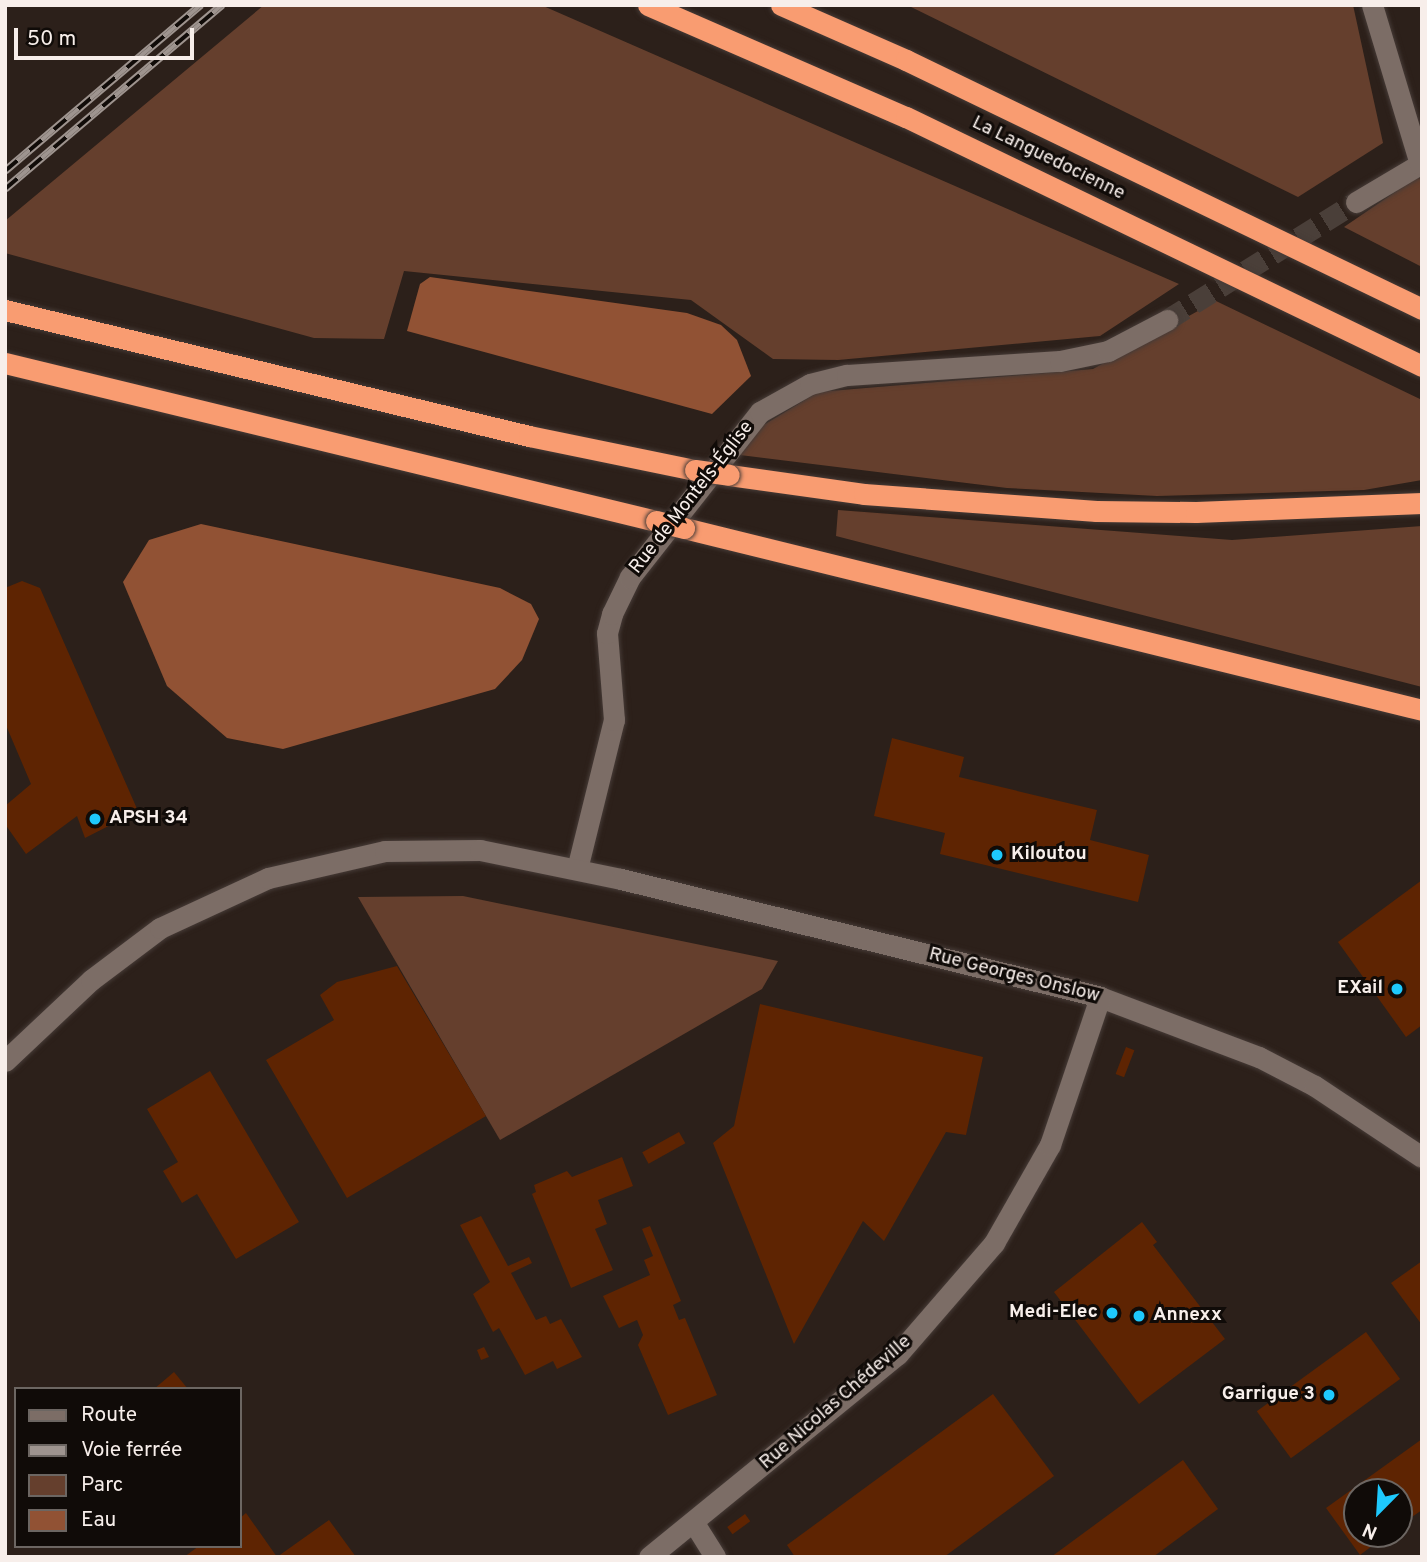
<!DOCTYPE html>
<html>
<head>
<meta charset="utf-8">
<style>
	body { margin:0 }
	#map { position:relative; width:1427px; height:1562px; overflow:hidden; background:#2c201a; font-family:Overpass,sans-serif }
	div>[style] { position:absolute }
	.green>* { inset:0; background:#653f2d }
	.water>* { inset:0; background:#915234 }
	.building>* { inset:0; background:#5e2402; transform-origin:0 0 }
	.minor-tunnel>* { height:21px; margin-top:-10.5px; transform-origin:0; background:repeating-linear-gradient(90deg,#4a3f39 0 21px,transparent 0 31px) }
	.roads { filter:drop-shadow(0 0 2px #463b37) drop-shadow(0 0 2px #463b37) }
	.minor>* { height:21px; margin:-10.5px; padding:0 10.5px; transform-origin:10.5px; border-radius:10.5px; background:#7c6d66 }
	.highway>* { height:21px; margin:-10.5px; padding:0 10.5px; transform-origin:10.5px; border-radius:10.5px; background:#f99c71 }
	.rail>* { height:8px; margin-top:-4px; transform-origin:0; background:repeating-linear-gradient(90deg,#100b08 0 16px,#9e948f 0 32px); box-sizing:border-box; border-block:2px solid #9e948f }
	.bridges { filter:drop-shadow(0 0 2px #463b37) drop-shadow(0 0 2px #463b37) }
	.highway-bridge>* { height:21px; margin:-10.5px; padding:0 10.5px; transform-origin:10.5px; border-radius:10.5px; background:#f99c71 }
	.dots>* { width:19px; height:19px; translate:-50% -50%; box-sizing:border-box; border:4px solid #100b08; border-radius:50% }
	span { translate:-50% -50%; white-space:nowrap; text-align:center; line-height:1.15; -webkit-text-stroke:6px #100b08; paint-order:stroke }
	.street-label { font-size:19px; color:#f7eeea }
	.poi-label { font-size:19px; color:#f7eeea; font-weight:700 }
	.left { translate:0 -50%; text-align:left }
	.right { translate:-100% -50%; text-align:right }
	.frame { position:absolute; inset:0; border:7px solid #f7eeea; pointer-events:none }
	.legend { position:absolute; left:14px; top:1387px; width:228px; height:161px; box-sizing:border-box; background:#100b08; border:2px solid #6c6662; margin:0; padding:9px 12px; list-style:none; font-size:21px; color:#f7eeea }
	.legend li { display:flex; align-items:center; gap:14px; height:35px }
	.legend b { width:35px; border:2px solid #6c6662 }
	.north { position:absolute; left:1343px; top:1478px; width:70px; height:70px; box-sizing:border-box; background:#100b08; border:2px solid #6c6662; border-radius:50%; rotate:204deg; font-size:19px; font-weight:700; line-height:28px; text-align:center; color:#f7eeea }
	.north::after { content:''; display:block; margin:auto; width:24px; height:32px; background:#1ec9fd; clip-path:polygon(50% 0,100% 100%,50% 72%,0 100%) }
	.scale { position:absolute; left:14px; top:28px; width:180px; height:32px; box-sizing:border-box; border:4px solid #f7eeea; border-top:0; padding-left:9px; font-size:21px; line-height:24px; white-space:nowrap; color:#f7eeea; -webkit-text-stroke:5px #100b08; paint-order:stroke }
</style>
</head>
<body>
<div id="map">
	<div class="green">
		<i style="clip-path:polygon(264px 5px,541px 5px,1179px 284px,1100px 336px,838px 360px,773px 359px,691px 300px,404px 271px,384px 339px,314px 338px,5px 253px,5px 221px)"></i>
		<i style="clip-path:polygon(907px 5px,1353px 5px,1383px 143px,1298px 197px)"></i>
		<i style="clip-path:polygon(1417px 177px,1422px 180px,1422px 267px,1344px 227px)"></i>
		<i style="clip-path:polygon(1216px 301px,1422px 400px,1422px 480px,1364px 490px,1157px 496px,1007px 488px,740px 455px,757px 429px,818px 392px,1093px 369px)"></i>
		<i style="clip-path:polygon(838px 510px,1232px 540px,1422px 526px,1422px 687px,836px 536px)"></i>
		<i style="clip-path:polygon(463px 896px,778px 961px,762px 989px,500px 1140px,358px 897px)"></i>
	</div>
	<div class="water">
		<i style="clip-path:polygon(430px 277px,687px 313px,721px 325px,737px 340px,751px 376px,712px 414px,407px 331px,420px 284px)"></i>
		<i style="clip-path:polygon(201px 524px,500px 588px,531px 604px,539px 619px,522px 660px,495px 689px,283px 749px,227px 738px,167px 686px,123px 582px,149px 540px)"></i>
	</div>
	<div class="building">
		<i style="clip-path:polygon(22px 581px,40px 588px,138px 811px,85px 838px,77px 816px,26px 854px,5px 824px,5px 806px,31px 784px,5px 723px,5px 588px)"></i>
		<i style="clip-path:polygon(892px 738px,964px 757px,959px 777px,1097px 810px,1090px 840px,1149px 855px,1138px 902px,940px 854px,945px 833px,874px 816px)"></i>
		<i style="clip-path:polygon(1422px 880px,1422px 1025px,1406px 1037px,1338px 942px)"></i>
		<i style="clip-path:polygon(397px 966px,486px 1116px,347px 1198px,266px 1060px,334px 1020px,320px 995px,337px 982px)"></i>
		<i style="clip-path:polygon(760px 1004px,983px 1057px,966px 1135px,946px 1132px,884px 1241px,863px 1221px,794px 1344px,713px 1143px,734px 1126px)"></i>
		<i style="left:1126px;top:1047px;width:9px;height:29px;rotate:21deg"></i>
		<i style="clip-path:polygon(210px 1071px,299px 1222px,236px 1259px,197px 1194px,182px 1203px,163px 1171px,178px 1162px,147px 1109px)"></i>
		<i style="left:679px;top:1132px;width:13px;height:42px;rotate:61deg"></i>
		<i style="clip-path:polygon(622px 1157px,633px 1186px,598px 1200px,607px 1224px,595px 1229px,613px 1270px,571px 1288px,532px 1194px,536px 1192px,534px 1185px,567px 1171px,572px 1177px)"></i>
		<i style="clip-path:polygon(481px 1216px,508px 1266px,529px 1257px,532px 1263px,511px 1273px,536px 1320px,546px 1316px,550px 1324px,561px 1319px,582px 1357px,557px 1369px,553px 1361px,525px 1375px,499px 1328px,493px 1332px,473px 1294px,490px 1282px,460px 1225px)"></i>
		<i style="clip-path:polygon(1142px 1222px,1157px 1242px,1153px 1245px,1225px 1339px,1139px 1404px,1054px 1292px)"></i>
		<i style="clip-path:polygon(650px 1226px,681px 1301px,673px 1305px,679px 1320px,685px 1318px,717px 1395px,668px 1415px,638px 1345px,643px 1335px,637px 1320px,619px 1328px,603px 1296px,650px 1275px,644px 1260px,653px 1256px,642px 1229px)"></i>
		<i style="clip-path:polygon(1422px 1261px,1422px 1325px,1391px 1283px)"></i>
		<i style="left:1366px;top:1332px;width:58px;height:135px;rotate:54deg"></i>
		<i style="clip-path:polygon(484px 1347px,489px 1357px,481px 1360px,477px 1350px)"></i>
		<i style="clip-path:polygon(174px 1372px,188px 1389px,154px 1389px)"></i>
		<i style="clip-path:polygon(993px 1394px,1054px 1476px,944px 1557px,795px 1557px,787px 1545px)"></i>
		<i style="clip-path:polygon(1422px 1439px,1422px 1510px,1399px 1526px,1399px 1492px,1357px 1492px,1357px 1534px,1388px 1534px,1360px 1555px,1326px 1508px)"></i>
		<i style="clip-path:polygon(1183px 1460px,1218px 1509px,1153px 1557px,1051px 1557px)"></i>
		<i style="clip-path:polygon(246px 1513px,277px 1557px,329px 1520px,356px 1557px,184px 1557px,199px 1546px,240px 1546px,240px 1518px)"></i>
		<i style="left:745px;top:1514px;width:9px;height:22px;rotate:54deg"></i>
	</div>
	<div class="minor-tunnel">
		<i style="left:1167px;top:320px;width:223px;rotate:-32deg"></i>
	</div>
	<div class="roads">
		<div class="minor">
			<i style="left:1356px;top:202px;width:74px;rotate:-30.7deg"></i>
			<i style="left:1420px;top:164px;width:166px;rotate:-106.8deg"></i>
			<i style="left:577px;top:869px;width:154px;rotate:-76.1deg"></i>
			<i style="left:614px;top:720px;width:87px;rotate:-94.6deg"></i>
			<i style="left:607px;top:633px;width:20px;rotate:-75deg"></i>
			<i style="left:612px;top:614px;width:41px;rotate:-64.1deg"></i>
			<i style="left:630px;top:577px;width:210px;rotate:-51.8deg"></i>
			<i style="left:760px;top:412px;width:57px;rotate:-29.2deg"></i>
			<i style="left:810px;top:384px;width:38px;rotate:-14deg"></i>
			<i style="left:847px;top:375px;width:213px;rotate:-3.8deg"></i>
			<i style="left:1060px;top:361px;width:49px;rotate:-11.8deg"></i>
			<i style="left:1108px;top:351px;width:67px;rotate:-27.7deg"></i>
			<i style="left:5px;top:1061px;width:118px;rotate:-43.3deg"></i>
			<i style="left:91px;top:980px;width:86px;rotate:-37deg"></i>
			<i style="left:160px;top:928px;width:119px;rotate:-24.8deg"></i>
			<i style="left:268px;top:878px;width:120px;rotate:-13deg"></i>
			<i style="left:385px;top:851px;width:95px;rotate:-0.6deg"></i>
			<i style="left:480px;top:850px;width:144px;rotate:11.6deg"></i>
			<i style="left:621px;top:879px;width:493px;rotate:13.8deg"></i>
			<i style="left:1100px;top:997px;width:170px;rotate:20.7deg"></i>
			<i style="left:1259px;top:1057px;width:63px;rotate:27.4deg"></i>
			<i style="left:1315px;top:1086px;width:128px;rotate:33.6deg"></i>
			<i style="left:694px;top:1523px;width:40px;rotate:58deg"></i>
			<i style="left:649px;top:1557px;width:321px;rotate:-39.2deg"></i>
			<i style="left:898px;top:1354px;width:147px;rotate:-49.1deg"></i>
			<i style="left:994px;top:1243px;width:113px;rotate:-60.3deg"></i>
			<i style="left:1050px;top:1145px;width:156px;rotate:-71.3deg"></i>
		</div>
		<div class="highway">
			<i style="left:648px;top:5px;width:281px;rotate:23.5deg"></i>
			<i style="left:906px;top:117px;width:573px;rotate:25.76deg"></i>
			<i style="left:781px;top:5px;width:137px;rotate:23.7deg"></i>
			<i style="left:906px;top:60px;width:573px;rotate:25.76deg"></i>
			<i style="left:5px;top:310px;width:539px;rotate:13.52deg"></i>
			<i style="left:529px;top:436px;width:169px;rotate:11.6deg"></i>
			<i style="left:5px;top:363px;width:670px;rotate:13.64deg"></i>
			<i style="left:729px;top:475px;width:136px;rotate:8deg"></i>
			<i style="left:864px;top:494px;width:233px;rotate:4.2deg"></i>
			<i style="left:1096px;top:511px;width:100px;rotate:0.6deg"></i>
			<i style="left:1196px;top:512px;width:226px;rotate:-2.3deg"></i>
			<i style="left:684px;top:528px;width:760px;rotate:13.85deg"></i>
		</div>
	</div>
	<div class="rail">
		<i style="left:5px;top:171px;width:257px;rotate:-40.3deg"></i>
		<i style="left:5px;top:189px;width:285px;rotate:-40.3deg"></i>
	</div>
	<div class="bridges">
		<div class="highway-bridge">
			<i style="left:695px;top:470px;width:34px;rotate:8deg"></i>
			<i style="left:656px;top:521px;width:29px;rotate:14deg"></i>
		</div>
	</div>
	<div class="dots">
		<i style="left:95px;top:819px;background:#1ec9fd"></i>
		<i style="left:997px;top:855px;background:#1ec9fd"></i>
		<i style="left:1397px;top:989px;background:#1ec9fd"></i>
		<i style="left:1112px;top:1313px;background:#1ec9fd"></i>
		<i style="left:1139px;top:1316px;background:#1ec9fd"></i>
		<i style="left:1329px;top:1395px;background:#1ec9fd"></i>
	</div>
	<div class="street-label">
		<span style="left:1048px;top:159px;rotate:26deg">La Languedocienne</span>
		<span style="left:692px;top:498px;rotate:-52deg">Rue de Montels-Église</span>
		<span style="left:1014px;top:976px;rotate:14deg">Rue Georges Onslow</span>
		<span style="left:836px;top:1403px;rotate:-41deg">Rue Nicolas Chédeville</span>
	</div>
	<div class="poi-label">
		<span class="left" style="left:109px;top:819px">APSH 34</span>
		<span class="left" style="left:1011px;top:855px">Kiloutou</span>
		<span class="right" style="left:1383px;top:989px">EXail</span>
		<span class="right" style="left:1098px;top:1313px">Medi-Elec</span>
		<span class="left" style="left:1153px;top:1316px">Annexx</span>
		<span class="right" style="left:1315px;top:1395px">Garrigue 3</span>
	</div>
	<div class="frame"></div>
	<ul class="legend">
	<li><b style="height:9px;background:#7c6d66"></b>Route</li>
	<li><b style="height:9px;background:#9e948f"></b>Voie ferrée</li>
	<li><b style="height:19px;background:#653f2d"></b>Parc</li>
	<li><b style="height:19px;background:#915234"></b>Eau</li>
	</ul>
	<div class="north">N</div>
	<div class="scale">50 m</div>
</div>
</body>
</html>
